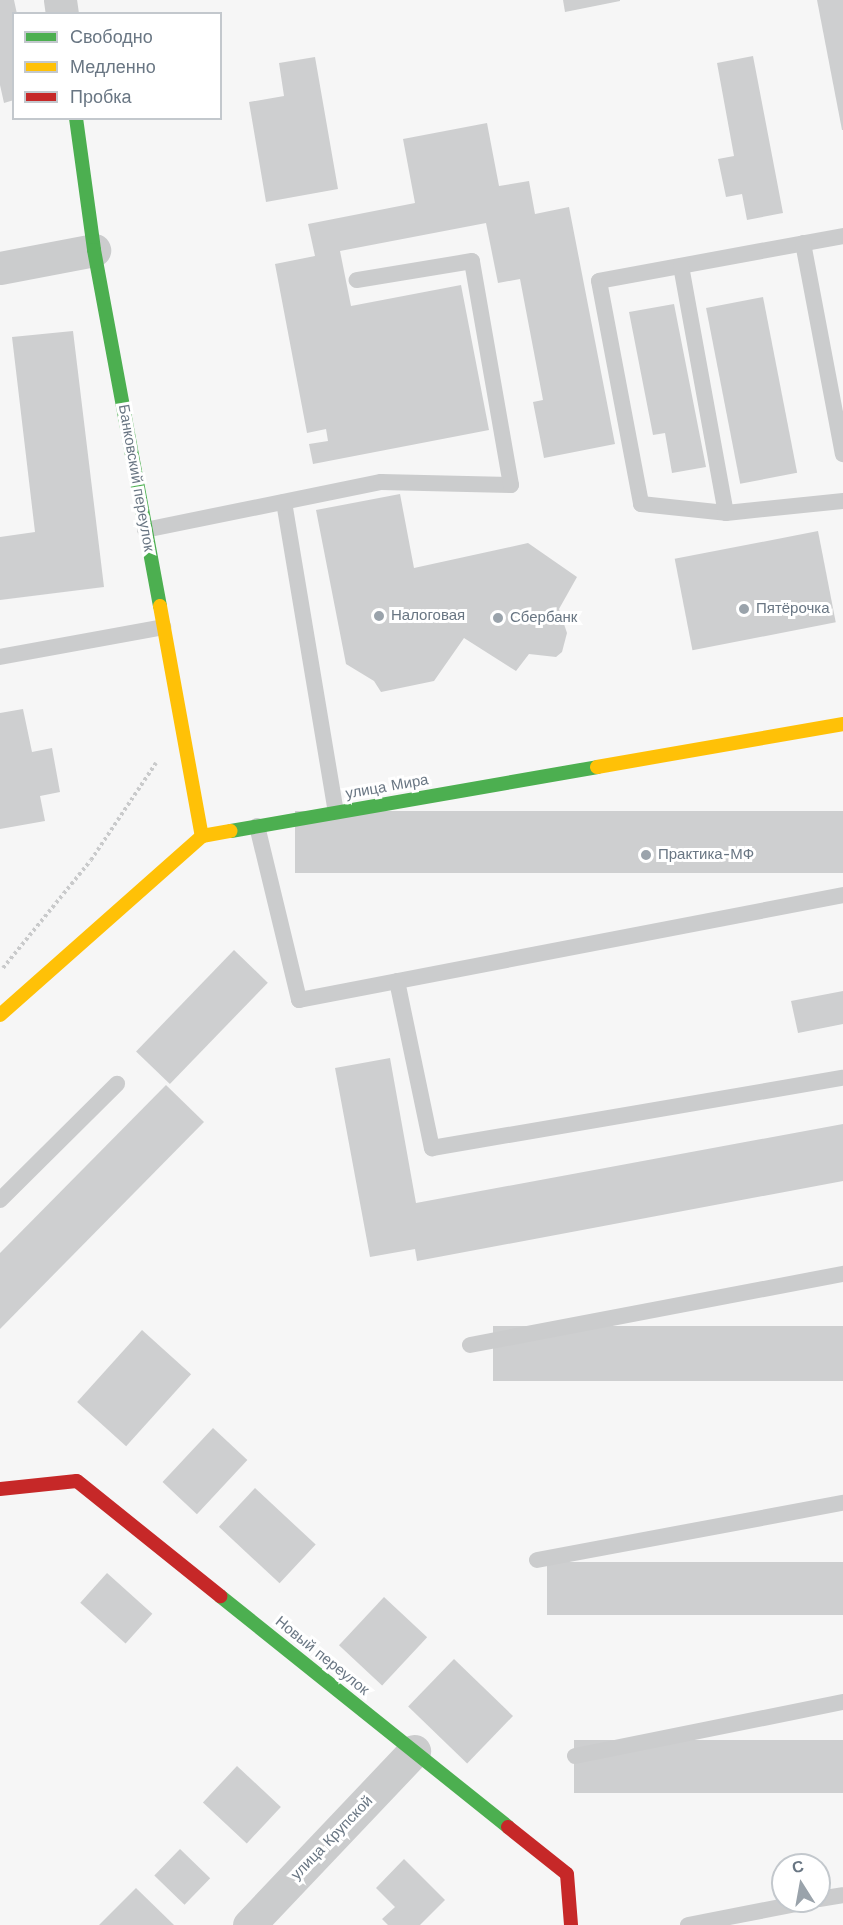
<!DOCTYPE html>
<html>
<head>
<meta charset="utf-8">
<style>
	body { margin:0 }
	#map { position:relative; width:843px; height:1925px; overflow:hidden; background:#f6f6f6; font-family:"Work Sans",sans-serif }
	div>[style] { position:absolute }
	.building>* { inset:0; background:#cecfd0; transform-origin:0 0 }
	.path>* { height:4px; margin-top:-2px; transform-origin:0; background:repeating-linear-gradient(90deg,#c9cacb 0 3px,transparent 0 6px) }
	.lane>* { height:16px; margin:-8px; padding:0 8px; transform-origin:8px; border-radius:8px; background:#cbcccd }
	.street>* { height:33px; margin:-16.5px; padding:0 16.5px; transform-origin:16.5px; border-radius:16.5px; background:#cbcccd }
	.fast>* { height:14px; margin:-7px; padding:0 7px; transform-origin:7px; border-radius:7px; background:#4caf50 }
	.slow>* { height:14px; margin:-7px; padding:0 7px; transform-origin:7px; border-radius:7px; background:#ffc107 }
	.jam>* { height:14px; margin:-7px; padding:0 7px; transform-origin:7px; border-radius:7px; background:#c62828 }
	.dots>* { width:16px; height:16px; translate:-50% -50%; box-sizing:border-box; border:3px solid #fff; border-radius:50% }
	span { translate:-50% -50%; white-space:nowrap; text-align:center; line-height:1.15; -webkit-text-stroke:6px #fff; paint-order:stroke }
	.street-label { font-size:15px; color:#697683 }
	.poi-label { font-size:15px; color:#697683 }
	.left { translate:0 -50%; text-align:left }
	.legend { position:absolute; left:12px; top:12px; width:210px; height:108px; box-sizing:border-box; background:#fff; border:2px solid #c3c8cd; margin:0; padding:8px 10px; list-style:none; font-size:18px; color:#697683 }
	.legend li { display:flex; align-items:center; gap:12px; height:30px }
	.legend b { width:30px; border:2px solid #c3c8cd }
	.north { position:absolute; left:771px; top:1853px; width:60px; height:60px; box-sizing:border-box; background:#fff; border:2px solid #c3c8cd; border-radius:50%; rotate:349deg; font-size:16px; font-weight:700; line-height:24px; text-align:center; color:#697683 }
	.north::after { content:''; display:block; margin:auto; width:21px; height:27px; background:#9aa3ab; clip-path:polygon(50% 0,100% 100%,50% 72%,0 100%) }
</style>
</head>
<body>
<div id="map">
	<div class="building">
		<i style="clip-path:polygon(0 0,14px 0,17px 14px,14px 14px,14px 100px,4px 103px,0 85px)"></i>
		<i style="clip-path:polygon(563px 0,620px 0,620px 1px,565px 12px)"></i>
		<i style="clip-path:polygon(817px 0,843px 0,843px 130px,842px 130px)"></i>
		<i style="clip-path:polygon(753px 56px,783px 213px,747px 220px,742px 194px,726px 197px,718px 159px,734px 156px,717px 63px)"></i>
		<i style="clip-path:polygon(315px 57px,338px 189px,266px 202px,249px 102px,284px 96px,279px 63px)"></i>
		<i style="clip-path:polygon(487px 123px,499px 186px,529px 181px,535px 214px,569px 207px,615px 444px,544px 458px,533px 402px,543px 400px,520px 279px,498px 283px,486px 223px,340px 251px,351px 306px,461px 285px,489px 430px,313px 464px,309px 444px,328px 441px,326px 429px,307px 433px,275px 264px,315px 256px,308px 224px,415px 203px,403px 139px)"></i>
		<i style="left:763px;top:297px;width:179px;height:58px;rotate:79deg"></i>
		<i style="clip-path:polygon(674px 304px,706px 467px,672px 473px,665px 433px,653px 435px,629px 312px)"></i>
		<i style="clip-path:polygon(73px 331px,104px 587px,0 600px,0 537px,35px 532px,12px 337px)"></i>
		<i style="clip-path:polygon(400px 494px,414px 568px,528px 543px,577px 577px,559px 609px,567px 633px,562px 652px,556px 657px,529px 654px,516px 671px,464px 638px,434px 681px,381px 692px,374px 681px,346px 664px,316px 510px)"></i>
		<i style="left:818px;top:531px;width:93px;height:146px;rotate:79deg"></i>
		<i style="clip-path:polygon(23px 709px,32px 752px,52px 748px,60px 792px,40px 796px,45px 821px,0 829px,0 713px)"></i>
		<i style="left:843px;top:811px;width:62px;height:548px;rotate:90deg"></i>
		<i style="left:234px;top:950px;width:47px;height:141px;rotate:44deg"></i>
		<i style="clip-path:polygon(843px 991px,843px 1024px,798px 1033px,791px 1001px)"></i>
		<i style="clip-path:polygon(390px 1058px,416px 1203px,843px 1124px,843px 1181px,417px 1261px,415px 1249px,370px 1257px,335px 1068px)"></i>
		<i style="clip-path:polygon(166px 1085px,204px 1122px,0 1329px,0 1253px)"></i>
		<i style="left:843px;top:1326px;width:55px;height:350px;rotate:90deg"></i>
		<i style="left:142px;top:1330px;width:66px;height:97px;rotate:42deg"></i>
		<i style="left:213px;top:1428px;width:47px;height:74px;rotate:43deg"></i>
		<i style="left:255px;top:1488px;width:83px;height:53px;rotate:43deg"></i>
		<i style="left:843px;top:1562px;width:53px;height:296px;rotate:90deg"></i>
		<i style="left:107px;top:1573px;width:61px;height:40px;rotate:42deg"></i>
		<i style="left:384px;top:1597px;width:59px;height:66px;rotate:43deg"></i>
		<i style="left:454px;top:1659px;width:82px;height:66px;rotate:44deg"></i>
		<i style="left:843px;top:1740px;width:53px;height:269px;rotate:90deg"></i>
		<i style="left:237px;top:1766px;width:60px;height:50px;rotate:43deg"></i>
		<i style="left:180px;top:1849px;width:42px;height:37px;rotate:44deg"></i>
		<i style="clip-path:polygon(404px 1859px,445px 1900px,420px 1925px,388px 1925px,382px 1919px,395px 1907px,376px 1888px)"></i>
		<i style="clip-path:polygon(136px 1888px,174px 1925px,99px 1925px)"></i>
	</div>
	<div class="path">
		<i style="left:3px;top:968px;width:139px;rotate:-50.8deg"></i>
		<i style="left:91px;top:860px;width:117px;rotate:-56.2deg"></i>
	</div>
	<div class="lane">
		<i style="left:843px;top:236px;width:248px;rotate:169.6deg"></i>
		<i style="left:599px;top:281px;width:227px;rotate:79.3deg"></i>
		<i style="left:641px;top:504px;width:85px;rotate:6deg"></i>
		<i style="left:726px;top:513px;width:118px;rotate:-5.9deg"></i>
		<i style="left:803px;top:243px;width:215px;rotate:79.3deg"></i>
		<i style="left:681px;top:266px;width:251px;rotate:79.7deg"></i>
		<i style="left:284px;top:502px;width:315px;rotate:80.5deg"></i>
		<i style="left:145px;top:530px;width:241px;rotate:-11.5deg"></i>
		<i style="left:381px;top:482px;width:130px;rotate:1.3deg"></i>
		<i style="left:511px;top:485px;width:227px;rotate:-99.9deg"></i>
		<i style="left:472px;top:261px;width:117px;rotate:170.6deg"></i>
		<i style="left:0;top:657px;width:166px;rotate:-10.4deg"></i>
		<i style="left:257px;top:826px;width:179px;rotate:76.4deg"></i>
		<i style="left:299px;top:1000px;width:554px;rotate:-10.92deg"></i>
		<i style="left:397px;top:981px;width:171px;rotate:78.2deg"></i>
		<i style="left:432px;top:1148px;width:417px;rotate:-9.7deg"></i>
		<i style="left:0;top:1200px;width:165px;rotate:-44.8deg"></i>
		<i style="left:470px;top:1345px;width:380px;rotate:-10.8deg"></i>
		<i style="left:537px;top:1560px;width:311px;rotate:-10.6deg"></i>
		<i style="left:575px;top:1756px;width:273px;rotate:-11.4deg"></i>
		<i style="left:819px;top:1899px;width:24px;rotate:-9deg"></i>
		<i style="left:688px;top:1925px;width:125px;rotate:-11deg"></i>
	</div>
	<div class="street">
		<i style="left:60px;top:0;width:14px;rotate:82deg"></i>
		<i style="left:0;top:268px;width:96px;rotate:-10.8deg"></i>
		<i style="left:249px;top:1925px;width:240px;rotate:-46.5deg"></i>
	</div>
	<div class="fast">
		<i style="left:76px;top:118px;width:133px;rotate:82.2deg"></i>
		<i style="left:94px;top:250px;width:362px;rotate:79.5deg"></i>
		<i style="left:231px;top:831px;width:372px;rotate:-9.9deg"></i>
		<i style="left:220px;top:1596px;width:369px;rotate:38.7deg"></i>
	</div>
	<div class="slow">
		<i style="left:160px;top:606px;width:234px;rotate:79.7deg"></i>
		<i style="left:597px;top:767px;width:250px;rotate:-9.9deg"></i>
		<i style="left:0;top:1015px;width:270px;rotate:-41.5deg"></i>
		<i style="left:202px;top:836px;width:29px;rotate:-10deg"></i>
	</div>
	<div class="jam">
		<i style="left:0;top:1489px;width:77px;rotate:-5.9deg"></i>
		<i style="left:77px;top:1481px;width:184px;rotate:38.8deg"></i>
		<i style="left:508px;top:1827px;width:75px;rotate:38.5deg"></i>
		<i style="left:567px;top:1874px;width:51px;rotate:85.5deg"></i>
	</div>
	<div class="dots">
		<i style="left:744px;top:609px;background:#9aa3ab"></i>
		<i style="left:379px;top:616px;background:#9aa3ab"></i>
		<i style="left:498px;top:618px;background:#9aa3ab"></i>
		<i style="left:646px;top:855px;background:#9aa3ab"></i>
	</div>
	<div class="street-label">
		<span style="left:136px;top:478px;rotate:80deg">Банковский переулок</span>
		<span style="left:387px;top:787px;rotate:-10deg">улица Мира</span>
		<span style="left:322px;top:1656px;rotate:39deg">Новый переулок</span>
		<span style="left:332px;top:1838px;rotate:-46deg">улица Крупской</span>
	</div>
	<div class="poi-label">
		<span class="left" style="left:756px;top:609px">Пятёрочка</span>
		<span class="left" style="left:391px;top:616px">Налоговая</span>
		<span class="left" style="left:510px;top:618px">Сбербанк</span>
		<span class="left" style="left:658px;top:855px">Практика-МФ</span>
	</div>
	<ul class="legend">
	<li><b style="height:8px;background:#4caf50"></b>Свободно</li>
	<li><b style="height:8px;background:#ffc107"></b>Медленно</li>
	<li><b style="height:8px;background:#c62828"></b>Пробка</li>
	</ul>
	<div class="north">С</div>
</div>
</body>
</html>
